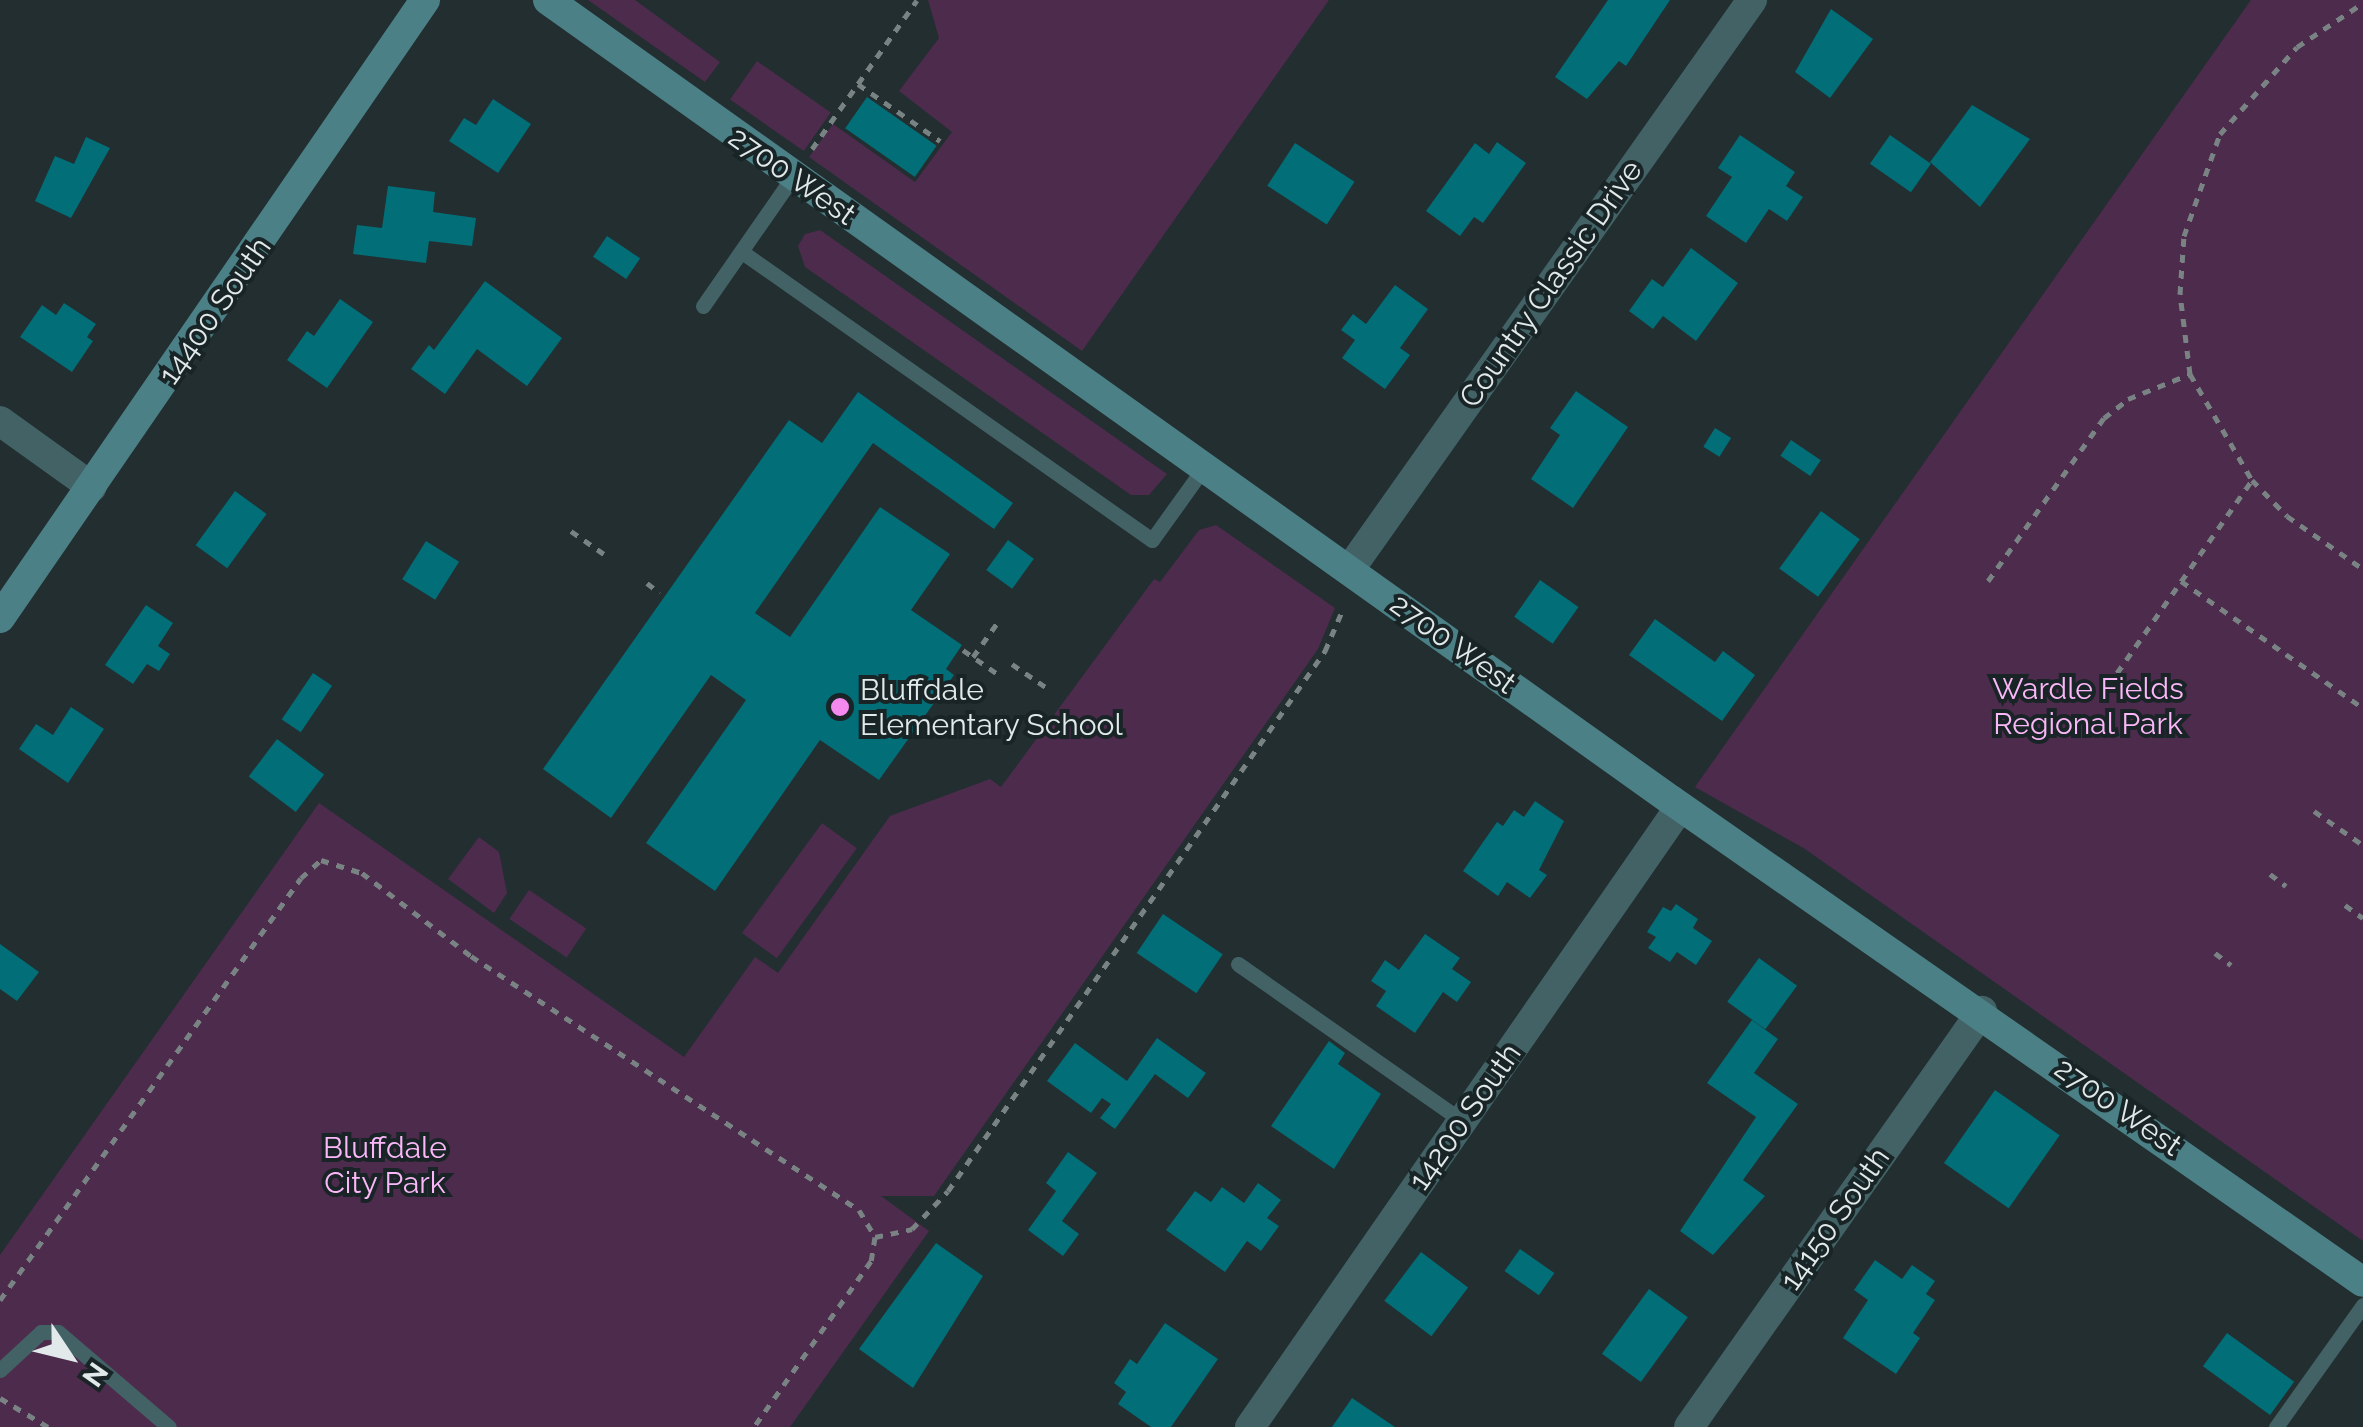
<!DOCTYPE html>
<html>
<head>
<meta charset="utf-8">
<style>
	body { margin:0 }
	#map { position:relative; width:2363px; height:1427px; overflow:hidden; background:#222e30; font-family:Raleway,sans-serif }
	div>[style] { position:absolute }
	.green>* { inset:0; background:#4d2b4c; transform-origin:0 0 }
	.building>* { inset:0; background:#016e78; transform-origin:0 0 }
	.path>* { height:5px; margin-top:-2.5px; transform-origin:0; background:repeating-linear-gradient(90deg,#798384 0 8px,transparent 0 16px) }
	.lane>* { height:15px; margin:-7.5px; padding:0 7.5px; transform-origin:7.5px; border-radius:7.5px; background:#426266 }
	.street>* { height:30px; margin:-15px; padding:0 15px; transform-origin:15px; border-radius:15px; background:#426266 }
	.secondary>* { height:30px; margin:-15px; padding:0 15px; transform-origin:15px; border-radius:15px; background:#4b8086 }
	.dots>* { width:28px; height:28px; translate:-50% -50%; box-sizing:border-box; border:5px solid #192426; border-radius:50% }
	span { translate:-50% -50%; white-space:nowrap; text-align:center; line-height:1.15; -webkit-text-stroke:8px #192426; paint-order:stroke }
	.street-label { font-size:30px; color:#e1e9ea }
	.park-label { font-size:30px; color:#fbb7f7 }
	.poi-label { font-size:30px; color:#e1e9ea }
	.left { translate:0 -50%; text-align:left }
	.north { position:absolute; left:20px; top:1307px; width:100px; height:100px; -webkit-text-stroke:8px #192426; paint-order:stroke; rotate:125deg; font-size:28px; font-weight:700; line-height:40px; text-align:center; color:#e1e9ea }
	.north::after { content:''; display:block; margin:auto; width:35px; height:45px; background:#e1e9ea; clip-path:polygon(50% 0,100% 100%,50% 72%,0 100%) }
</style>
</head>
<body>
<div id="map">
	<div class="green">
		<i style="clip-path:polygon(588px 0,635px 0,720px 62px,705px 82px)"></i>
		<i style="clip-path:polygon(928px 0,1329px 0,1082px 351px,809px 157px,833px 124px,915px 182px,952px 132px,899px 91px,939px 38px)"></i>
		<i style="clip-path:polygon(2251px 0,2363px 0,2363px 1241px,1805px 849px,1695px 787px)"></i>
		<i style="left:757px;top:61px;width:90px;height:47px;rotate:35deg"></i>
		<i style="clip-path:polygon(820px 230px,1167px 474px,1149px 495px,1131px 495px,805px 267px,798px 246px,805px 234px)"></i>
		<i style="clip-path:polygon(1216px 525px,1335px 608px,1318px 649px,934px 1196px,881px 1196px,929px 1231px,790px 1427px,0 1427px,0 1255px,319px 803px,684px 1057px,755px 957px,778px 973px,890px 816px,990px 779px,1001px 787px,1154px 579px,1160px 582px,1199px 530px)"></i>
		<i style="left:822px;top:823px;width:43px;height:136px;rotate:36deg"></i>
		<i style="clip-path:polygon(479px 837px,499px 852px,507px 893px,494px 913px,448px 879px)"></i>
		<i style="left:529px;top:890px;width:69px;height:35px;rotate:34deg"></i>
	</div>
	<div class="building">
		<i style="clip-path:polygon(1608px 0,1670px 0,1626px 66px,1619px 61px,1587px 99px,1555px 77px)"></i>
		<i style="clip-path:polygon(1831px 9px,1873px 39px,1830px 98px,1795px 72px)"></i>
		<i style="left:867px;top:97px;width:85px;height:38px;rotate:35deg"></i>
		<i style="clip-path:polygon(493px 99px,531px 124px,498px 173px,449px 141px,464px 118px,476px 125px)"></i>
		<i style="clip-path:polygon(1972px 105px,2030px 139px,1980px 207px,1930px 162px)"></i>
		<i style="clip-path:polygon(1740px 135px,1795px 172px,1786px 186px,1803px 197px,1787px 221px,1769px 209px,1746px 243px,1706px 216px,1732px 177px,1718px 168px)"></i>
		<i style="left:1890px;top:135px;width:50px;height:35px;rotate:35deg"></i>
		<i style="clip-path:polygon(86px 137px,110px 148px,71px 218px,35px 201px,55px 156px,74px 164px)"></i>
		<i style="clip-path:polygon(1497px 142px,1526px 163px,1483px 223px,1474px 217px,1460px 236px,1426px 211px,1475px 143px,1489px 154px)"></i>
		<i style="left:1295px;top:143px;width:71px;height:51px;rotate:33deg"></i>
		<i style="clip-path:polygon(388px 186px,435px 192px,433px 212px,476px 218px,472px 246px,429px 241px,426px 263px,353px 254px,357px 225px,382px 228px)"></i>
		<i style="left:607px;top:236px;width:40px;height:25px;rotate:34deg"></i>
		<i style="clip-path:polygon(1691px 248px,1738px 283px,1696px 341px,1663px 316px,1653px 329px,1629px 311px,1652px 279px,1663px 287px)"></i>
		<i style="clip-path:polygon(485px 281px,562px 338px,527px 386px,477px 349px,445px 394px,411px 369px,429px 345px,434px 350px)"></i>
		<i style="clip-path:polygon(1395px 285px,1428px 309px,1400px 348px,1410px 355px,1385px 389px,1342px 358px,1355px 340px,1341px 330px,1353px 314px,1366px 324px)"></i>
		<i style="clip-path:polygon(340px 299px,373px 322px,327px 388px,287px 360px,307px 331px,314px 336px)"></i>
		<i style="clip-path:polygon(64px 303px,96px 324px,87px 337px,93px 341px,72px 372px,20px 337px,42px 305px,56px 315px)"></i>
		<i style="clip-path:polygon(1576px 391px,1628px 427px,1573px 508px,1531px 479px,1560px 435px,1550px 428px)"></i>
		<i style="clip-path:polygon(858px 392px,1013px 503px,994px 529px,873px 443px,755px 613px,790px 637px,880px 507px,950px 554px,911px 610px,962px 645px,946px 669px,954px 675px,879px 780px,820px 740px,715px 891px,646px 843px,746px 700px,711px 675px,611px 818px,543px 769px,789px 420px,822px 443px)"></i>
		<i style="left:1715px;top:428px;width:19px;height:22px;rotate:32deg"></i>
		<i style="left:1791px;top:440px;width:36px;height:19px;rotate:34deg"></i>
		<i style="left:235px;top:491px;width:39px;height:67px;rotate:36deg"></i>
		<i style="left:1821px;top:511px;width:48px;height:71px;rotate:36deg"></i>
		<i style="left:1008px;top:540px;width:32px;height:37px;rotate:36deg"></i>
		<i style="left:426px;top:541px;width:39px;height:45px;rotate:32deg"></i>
		<i style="left:1540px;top:580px;width:47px;height:45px;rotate:35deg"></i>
		<i style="clip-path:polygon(146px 605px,173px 623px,158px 646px,170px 654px,159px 671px,147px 664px,133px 684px,105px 665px)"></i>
		<i style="clip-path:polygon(1655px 619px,1715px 662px,1723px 651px,1755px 675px,1722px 721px,1629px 655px)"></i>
		<i style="left:313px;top:673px;width:23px;height:56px;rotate:34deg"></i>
		<i style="clip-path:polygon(71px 707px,104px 729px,68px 783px,19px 749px,36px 724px,53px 735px)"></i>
		<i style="left:277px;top:739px;width:59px;height:47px;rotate:37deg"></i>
		<i style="clip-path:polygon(1535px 801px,1564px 821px,1539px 870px,1547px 875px,1530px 898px,1507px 882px,1498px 896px,1463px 871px,1497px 822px,1503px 826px,1514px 810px,1524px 817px)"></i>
		<i style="clip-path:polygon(1676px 904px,1698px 919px,1693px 928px,1712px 941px,1696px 965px,1677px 952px,1670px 962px,1648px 948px,1656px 937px,1647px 932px,1663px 907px,1671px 911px)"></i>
		<i style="left:1163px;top:914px;width:72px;height:47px;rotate:34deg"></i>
		<i style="clip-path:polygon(1425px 934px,1460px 958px,1452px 969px,1471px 982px,1457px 1002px,1443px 992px,1415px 1033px,1376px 1006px,1386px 991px,1371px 981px,1385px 960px,1399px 970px)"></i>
		<i style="clip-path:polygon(0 944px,39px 972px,17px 1001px,0 989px)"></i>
		<i style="left:1759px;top:958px;width:47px;height:54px;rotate:36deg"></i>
		<i style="clip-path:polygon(1752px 1020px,1778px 1039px,1754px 1073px,1798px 1104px,1743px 1180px,1765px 1196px,1713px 1255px,1680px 1231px,1756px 1117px,1707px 1083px)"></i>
		<i style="clip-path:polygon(1157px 1038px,1206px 1073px,1188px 1098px,1155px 1074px,1115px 1129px,1100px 1118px,1111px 1104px,1102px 1098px,1091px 1113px,1047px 1081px,1075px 1043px,1127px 1081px)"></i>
		<i style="clip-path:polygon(1329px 1041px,1345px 1053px,1338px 1064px,1381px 1094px,1334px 1169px,1271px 1126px)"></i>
		<i style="left:1995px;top:1090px;width:79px;height:89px;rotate:35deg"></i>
		<i style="clip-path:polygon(1068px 1152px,1097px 1173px,1062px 1221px,1079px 1234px,1063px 1256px,1028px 1230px,1056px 1191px,1046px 1183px)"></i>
		<i style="clip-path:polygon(1258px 1183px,1281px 1200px,1267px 1218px,1279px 1226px,1261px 1251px,1247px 1241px,1225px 1272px,1166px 1230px,1195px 1191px,1211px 1202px,1222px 1187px,1244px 1203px)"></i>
		<i style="clip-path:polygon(936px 1243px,983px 1276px,913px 1388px,859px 1349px)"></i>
		<i style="left:1520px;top:1249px;width:42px;height:27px;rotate:35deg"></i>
		<i style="left:1421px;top:1252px;width:59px;height:61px;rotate:37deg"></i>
		<i style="clip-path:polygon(1875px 1260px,1902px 1279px,1912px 1265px,1935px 1281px,1926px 1294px,1935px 1300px,1913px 1333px,1920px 1338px,1896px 1374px,1843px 1338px,1868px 1300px,1854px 1290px)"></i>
		<i style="left:1649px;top:1289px;width:48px;height:80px;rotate:36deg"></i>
		<i style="clip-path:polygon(1165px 1323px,1218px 1359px,1171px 1427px,1151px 1427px,1118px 1404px,1126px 1392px,1114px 1383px,1130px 1359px,1137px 1364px)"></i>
		<i style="left:2227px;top:1333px;width:83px;height:41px;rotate:36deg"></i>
		<i style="clip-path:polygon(1352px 1398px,1395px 1427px,1332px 1427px)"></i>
	</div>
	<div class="path">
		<i style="left:858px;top:84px;width:100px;rotate:34.8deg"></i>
		<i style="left:812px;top:149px;width:182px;rotate:-54.8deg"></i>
		<i style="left:2190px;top:374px;width:123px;rotate:59.7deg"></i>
		<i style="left:571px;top:531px;width:40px;rotate:34.9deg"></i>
		<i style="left:1988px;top:581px;width:200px;rotate:-54.6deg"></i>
		<i style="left:2104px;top:418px;width:31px;rotate:-38deg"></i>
		<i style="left:2128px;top:399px;width:67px;rotate:-22deg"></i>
		<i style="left:2190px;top:374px;width:81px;rotate:-97.1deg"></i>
		<i style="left:2180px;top:294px;width:58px;rotate:-86.1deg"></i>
		<i style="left:2184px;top:236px;width:108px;rotate:-70.6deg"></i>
		<i style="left:2220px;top:134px;width:116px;rotate:-48.5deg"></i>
		<i style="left:2297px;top:47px;width:79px;rotate:-33.7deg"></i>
		<i style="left:2181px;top:581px;width:222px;rotate:34.9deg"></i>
		<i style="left:647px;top:583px;width:16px;rotate:38deg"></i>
		<i style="left:963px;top:650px;width:47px;rotate:34.7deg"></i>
		<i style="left:973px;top:657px;width:43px;rotate:-54.5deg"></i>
		<i style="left:1012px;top:664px;width:42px;rotate:34.4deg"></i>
		<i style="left:2117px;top:673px;width:236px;rotate:-55deg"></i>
		<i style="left:2252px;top:480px;width:50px;rotate:45.8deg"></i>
		<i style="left:2287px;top:516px;width:93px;rotate:34.9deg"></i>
		<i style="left:2314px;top:811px;width:60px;rotate:34.8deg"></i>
		<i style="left:2270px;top:874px;width:20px;rotate:37deg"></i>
		<i style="left:2345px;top:905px;width:22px;rotate:36deg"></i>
		<i style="left:2215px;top:953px;width:20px;rotate:37deg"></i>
		<i style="left:875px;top:1237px;width:38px;rotate:-12deg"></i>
		<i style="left:912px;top:1229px;width:52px;rotate:-46.5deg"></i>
		<i style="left:948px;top:1191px;width:659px;rotate:-55.08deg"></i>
		<i style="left:1325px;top:651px;width:46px;rotate:-66.8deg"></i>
		<i style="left:0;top:1300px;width:518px;rotate:-54.5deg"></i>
		<i style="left:301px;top:878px;width:27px;rotate:-42deg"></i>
		<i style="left:321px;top:860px;width:43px;rotate:17.6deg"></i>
		<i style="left:362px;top:873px;width:137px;rotate:37.3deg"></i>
		<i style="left:471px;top:956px;width:464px;rotate:33.2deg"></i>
		<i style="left:859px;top:1210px;width:31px;rotate:59deg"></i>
		<i style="left:875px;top:1237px;width:24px;rotate:99deg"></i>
		<i style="left:871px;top:1261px;width:203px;rotate:125.2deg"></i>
		<i style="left:0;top:1398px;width:56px;rotate:31.1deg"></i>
	</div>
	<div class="lane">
		<i style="left:742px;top:252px;width:501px;rotate:35.09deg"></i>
		<i style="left:1152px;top:540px;width:91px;rotate:-54.4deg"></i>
		<i style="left:703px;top:306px;width:156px;rotate:-55.2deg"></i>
		<i style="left:1238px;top:964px;width:274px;rotate:35deg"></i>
		<i style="left:0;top:1370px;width:56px;rotate:-42.8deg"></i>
		<i style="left:41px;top:1332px;width:17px"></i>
		<i style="left:58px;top:1332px;width:146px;rotate:40.6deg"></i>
		<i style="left:2276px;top:1427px;width:150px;rotate:-54.5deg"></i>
	</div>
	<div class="street">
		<i style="left:0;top:421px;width:113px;rotate:35.7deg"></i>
		<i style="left:1350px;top:569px;width:697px;rotate:-54.76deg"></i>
		<i style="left:1250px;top:1427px;width:755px;rotate:-55.26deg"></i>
		<i style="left:1689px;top:1427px;width:509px;rotate:-54.84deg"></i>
	</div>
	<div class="secondary">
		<i style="left:548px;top:0;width:1379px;rotate:35.47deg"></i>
		<i style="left:1671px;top:800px;width:843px;rotate:34.86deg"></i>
		<i style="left:0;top:618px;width:750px;rotate:-55.48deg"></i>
	</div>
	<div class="dots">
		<i style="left:840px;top:707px;background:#f589ef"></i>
	</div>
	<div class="street-label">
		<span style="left:792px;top:176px;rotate:35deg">2700 West</span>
		<span style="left:1551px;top:284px;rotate:-55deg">Country Classic Drive</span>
		<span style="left:215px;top:311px;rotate:-55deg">14400 South</span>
		<span style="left:1453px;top:644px;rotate:36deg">2700 West</span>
		<span style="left:2118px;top:1107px;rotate:35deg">2700 West</span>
		<span style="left:1465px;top:1117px;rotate:-55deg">14200 South</span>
		<span style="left:1835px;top:1219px;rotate:-55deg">14150 South</span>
	</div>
	<div class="park-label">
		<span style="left:2088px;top:706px">Wardle Fields<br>Regional Park</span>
		<span style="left:385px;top:1165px">Bluffdale<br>City Park</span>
	</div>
	<div class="poi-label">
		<span class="left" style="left:860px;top:707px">Bluffdale<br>Elementary School</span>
	</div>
	<div class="north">N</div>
</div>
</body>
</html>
